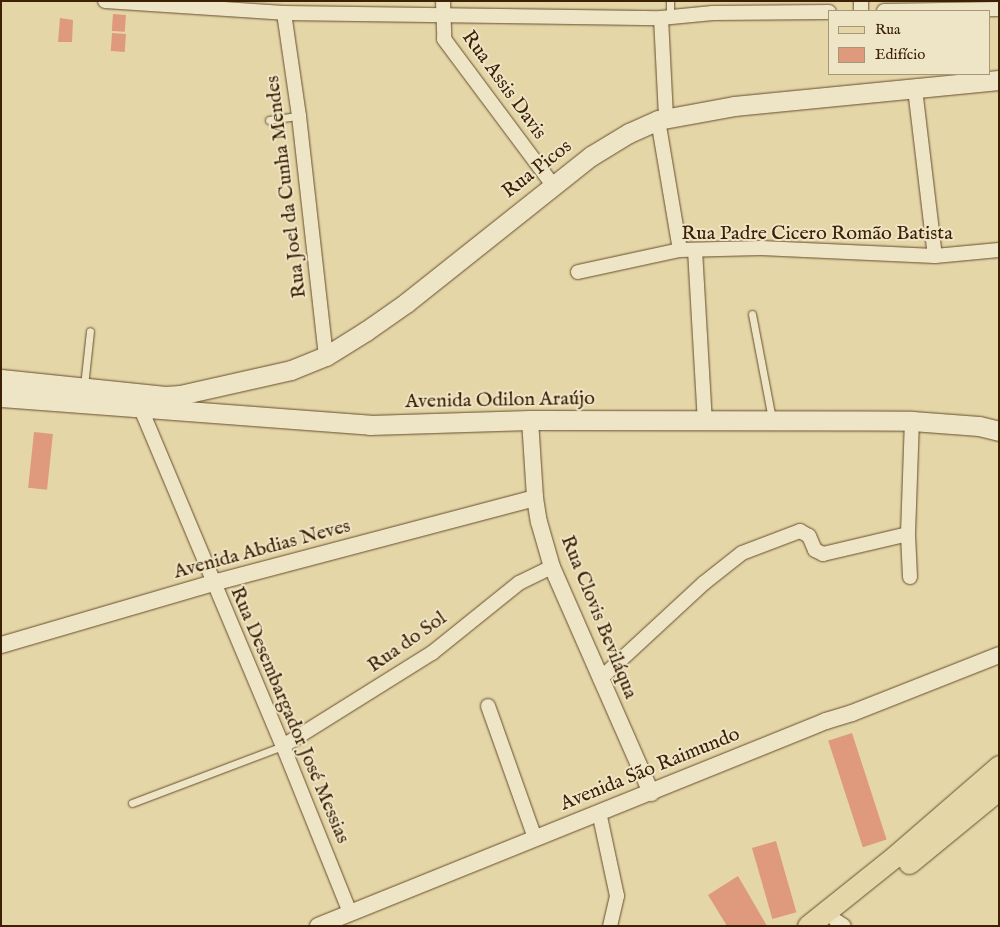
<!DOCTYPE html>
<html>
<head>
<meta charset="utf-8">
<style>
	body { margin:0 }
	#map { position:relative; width:1000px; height:927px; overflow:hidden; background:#e5d6a7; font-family:"IM FELL English",serif }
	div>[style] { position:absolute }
	.building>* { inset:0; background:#df9a7d; transform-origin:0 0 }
	.roads { filter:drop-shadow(0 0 1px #664e2d) drop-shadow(0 0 1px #664e2d) }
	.service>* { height:7px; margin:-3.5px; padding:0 3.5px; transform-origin:3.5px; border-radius:3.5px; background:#eee4c6 }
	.minor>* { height:14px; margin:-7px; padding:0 7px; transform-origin:7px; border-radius:7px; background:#eee4c6 }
	.tertiary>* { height:16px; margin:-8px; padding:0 8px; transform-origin:8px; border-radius:8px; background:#eee4c6 }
	.secondary>* { height:19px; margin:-9.5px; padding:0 9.5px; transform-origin:9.5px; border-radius:9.5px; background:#eee4c6 }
	.primary>* { height:21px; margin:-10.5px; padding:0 10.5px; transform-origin:10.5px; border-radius:10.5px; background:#e5d6a7 }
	span { translate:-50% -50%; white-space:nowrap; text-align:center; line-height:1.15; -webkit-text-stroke:4px #eee4c6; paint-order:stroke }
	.street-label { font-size:20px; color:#3c2104 }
	.frame { position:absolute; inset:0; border:2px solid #3c2104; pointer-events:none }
	.legend { position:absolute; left:828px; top:10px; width:162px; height:65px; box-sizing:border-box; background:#eee4c6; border:1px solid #a79678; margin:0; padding:6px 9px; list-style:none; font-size:15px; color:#3c2104 }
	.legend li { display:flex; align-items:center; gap:10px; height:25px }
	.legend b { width:25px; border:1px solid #a79678 }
</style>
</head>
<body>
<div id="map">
	<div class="building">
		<i style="left:113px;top:14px;width:13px;height:17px;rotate:4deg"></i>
		<i style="clip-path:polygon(60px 18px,73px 20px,72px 42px,58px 42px)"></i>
		<i style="left:112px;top:33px;width:14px;height:18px;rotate:4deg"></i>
		<i style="left:34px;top:432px;width:19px;height:56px;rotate:6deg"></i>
		<i style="left:852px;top:733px;width:112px;height:25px;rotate:72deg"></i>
		<i style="left:776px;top:841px;width:74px;height:25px;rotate:74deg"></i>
		<i style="clip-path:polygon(738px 876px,767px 926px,727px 926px,708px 895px)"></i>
	</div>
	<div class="roads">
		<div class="service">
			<i style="left:670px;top:17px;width:16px;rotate:-90deg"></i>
			<i style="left:269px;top:120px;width:30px;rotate:-8deg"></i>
			<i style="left:752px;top:314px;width:107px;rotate:79.2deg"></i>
			<i style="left:84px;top:386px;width:55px;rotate:-83.8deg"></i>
			<i style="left:132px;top:803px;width:161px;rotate:-20.7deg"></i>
		</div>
		<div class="minor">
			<i style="left:105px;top:1px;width:179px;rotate:3.8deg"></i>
			<i style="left:284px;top:13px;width:377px;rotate:0.8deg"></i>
			<i style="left:661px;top:18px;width:52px;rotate:-5.5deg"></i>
			<i style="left:713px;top:13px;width:116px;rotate:-0.5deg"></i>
			<i style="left:443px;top:1px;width:38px;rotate:88deg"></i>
			<i style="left:444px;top:39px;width:182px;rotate:53.3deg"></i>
			<i style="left:861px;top:11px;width:10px;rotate:-90deg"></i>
			<i style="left:884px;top:11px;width:115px;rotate:-1deg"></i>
			<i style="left:284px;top:13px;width:104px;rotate:81.7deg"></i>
			<i style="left:299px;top:116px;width:242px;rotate:83.6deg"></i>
			<i style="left:661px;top:18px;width:99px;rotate:87.1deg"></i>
			<i style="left:915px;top:89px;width:168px;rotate:83.2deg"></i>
			<i style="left:658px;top:120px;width:132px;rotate:80.4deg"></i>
			<i style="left:695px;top:250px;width:172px;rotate:86.7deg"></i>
			<i style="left:578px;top:272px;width:104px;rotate:-12.2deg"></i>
			<i style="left:680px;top:250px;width:81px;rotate:-1.4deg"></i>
			<i style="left:761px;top:248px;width:174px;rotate:2.6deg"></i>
			<i style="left:935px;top:256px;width:64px;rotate:-5.4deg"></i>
			<i style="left:143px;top:401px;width:15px;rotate:86deg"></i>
			<i style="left:144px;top:416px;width:358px;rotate:67.2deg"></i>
			<i style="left:283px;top:746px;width:180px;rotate:68.1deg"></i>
			<i style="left:910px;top:577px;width:43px;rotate:-92.7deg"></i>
			<i style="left:908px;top:534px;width:113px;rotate:-88deg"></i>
			<i style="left:600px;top:679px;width:142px;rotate:-42.7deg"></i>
			<i style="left:704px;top:583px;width:48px;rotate:-38.3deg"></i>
			<i style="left:742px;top:553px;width:62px;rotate:-20.8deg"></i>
			<i style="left:800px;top:531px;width:10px;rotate:29deg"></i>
			<i style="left:809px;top:536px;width:15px;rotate:67deg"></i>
			<i style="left:815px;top:550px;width:9px;rotate:27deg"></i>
			<i style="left:823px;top:554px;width:87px;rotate:-13.2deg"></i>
			<i style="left:488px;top:706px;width:140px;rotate:70.4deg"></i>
			<i style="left:283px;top:746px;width:176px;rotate:-32deg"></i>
			<i style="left:432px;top:653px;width:112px;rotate:-38.8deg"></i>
			<i style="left:519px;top:583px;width:37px;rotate:-26deg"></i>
			<i style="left:599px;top:812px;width:86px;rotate:77.9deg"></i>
			<i style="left:617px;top:896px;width:31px;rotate:103deg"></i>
			<i style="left:836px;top:921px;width:9px;rotate:32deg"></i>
		</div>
		<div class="tertiary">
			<i style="left:530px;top:420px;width:78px;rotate:86.3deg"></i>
			<i style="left:535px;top:498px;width:24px;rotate:81deg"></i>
			<i style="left:539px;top:522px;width:47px;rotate:73.9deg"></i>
			<i style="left:552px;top:567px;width:247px;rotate:66.3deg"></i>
			<i style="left:1px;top:645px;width:221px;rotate:-16.3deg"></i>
			<i style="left:213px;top:583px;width:333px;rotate:-14.8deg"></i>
			<i style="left:318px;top:926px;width:548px;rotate:-21.98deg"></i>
			<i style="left:826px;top:721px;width:27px;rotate:-17deg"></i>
			<i style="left:852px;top:713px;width:158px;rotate:-21.5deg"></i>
		</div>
		<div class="secondary">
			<i style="left:1px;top:379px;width:165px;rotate:5.9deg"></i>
			<i style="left:165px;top:396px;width:15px;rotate:-4deg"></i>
			<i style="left:180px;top:395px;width:114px;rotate:-12.7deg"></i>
			<i style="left:291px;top:370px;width:38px;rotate:-22deg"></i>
			<i style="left:326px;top:356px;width:47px;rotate:-32deg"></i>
			<i style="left:366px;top:331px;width:49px;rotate:-35deg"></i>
			<i style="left:406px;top:303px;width:236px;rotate:-38.5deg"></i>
			<i style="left:591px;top:156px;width:44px;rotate:-31.2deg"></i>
			<i style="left:629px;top:133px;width:32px;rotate:-24deg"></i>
			<i style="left:658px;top:120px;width:77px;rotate:-10.4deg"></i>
			<i style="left:734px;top:106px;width:266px;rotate:-5.6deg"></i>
			<i style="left:1px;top:397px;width:370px;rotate:4.3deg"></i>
			<i style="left:370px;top:425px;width:160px;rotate:-1.8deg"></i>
			<i style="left:530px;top:420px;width:382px;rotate:0.1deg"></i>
			<i style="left:912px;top:421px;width:67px;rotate:4.3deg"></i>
			<i style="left:979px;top:426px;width:21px;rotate:14deg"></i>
		</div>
		<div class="primary">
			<i style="left:909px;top:863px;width:117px;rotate:-39.4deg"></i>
			<i style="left:808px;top:926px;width:110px;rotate:-38.7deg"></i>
			<i style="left:894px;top:857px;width:139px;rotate:-40.9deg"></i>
		</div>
	</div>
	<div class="street-label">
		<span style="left:504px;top:85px;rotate:54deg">Rua Assis Davis</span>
		<span style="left:537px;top:169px;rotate:-38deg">Rua Picos</span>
		<span style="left:286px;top:187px;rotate:-97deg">Rua Joel da Cunha Mendes</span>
		<span style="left:817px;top:233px">Rua Padre Cicero Romão Batista</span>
		<span style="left:500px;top:400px;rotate:-1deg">Avenida Odilon Araújo</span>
		<span style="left:262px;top:549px;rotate:-15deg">Avenida Abdias Neves</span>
		<span style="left:599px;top:617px;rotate:68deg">Rua Clovis Beviláqua</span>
		<span style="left:407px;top:642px;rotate:-35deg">Rua do Sol</span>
		<span style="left:290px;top:715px;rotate:67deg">Rua Desembargador José Messias</span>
		<span style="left:650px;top:769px;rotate:-22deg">Avenida São Raimundo</span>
	</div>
	<div class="frame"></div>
	<ul class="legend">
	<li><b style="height:6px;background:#e5d6a7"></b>Rua</li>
	<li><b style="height:14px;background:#df9a7d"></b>Edifício</li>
	</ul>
</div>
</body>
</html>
